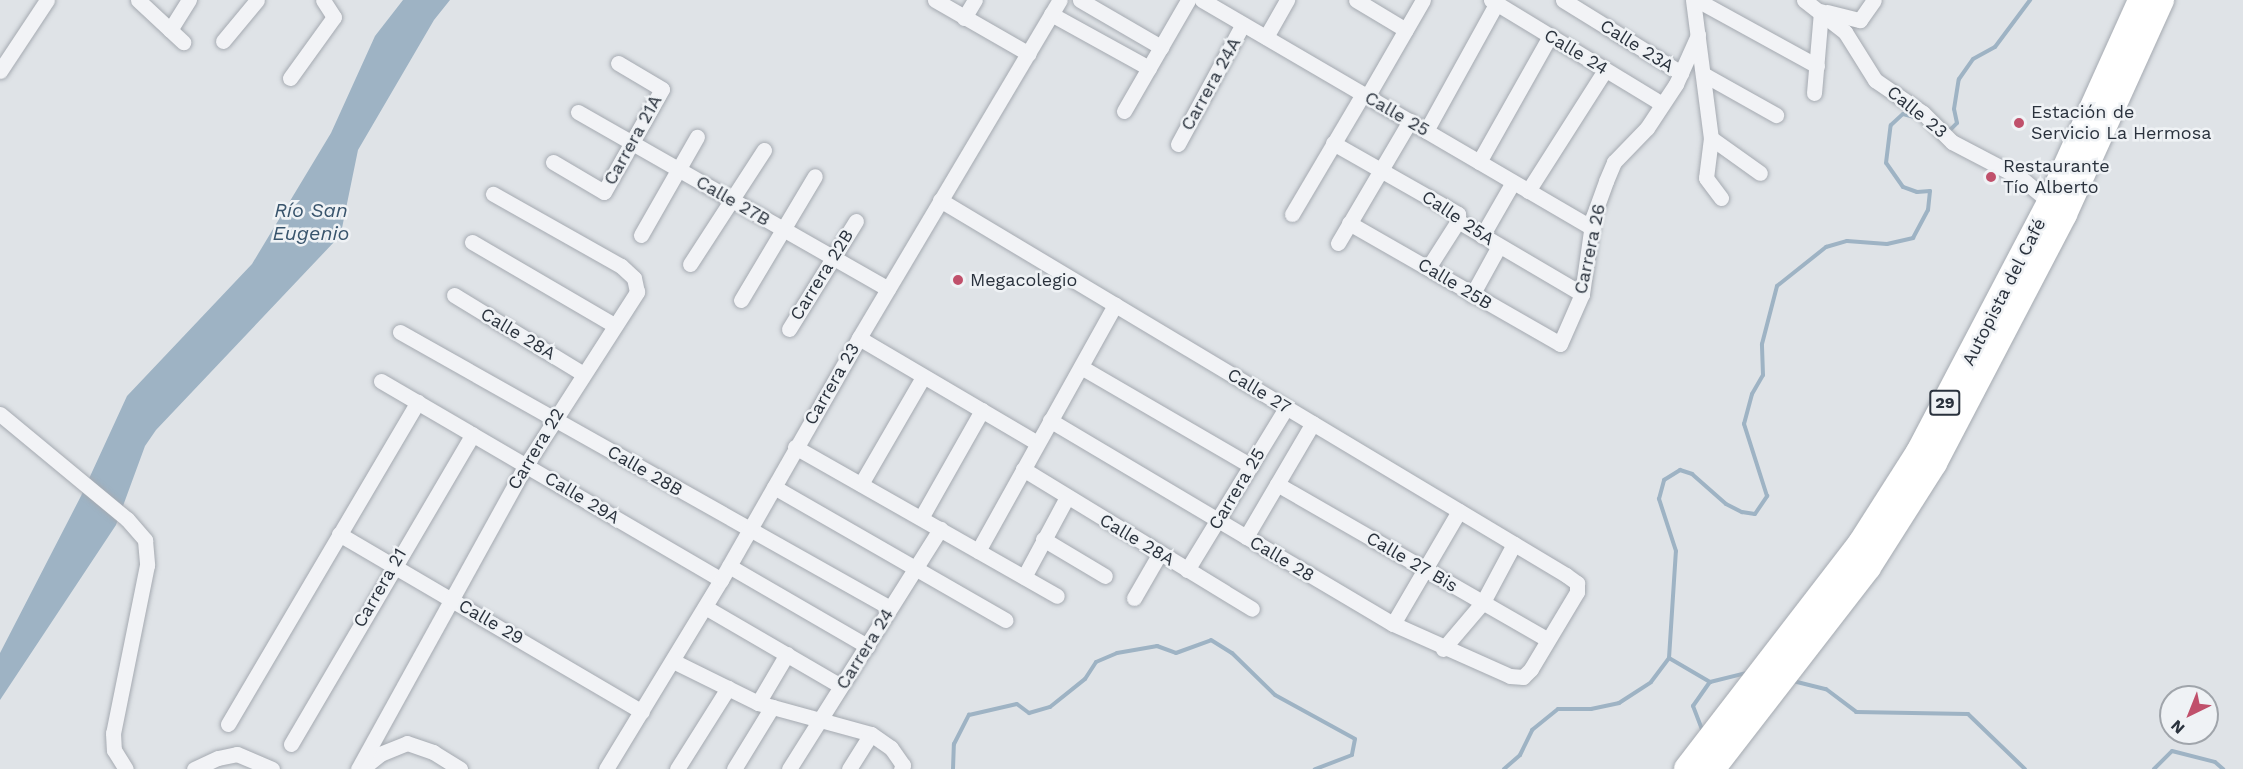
<!DOCTYPE html>
<html>
<head>
<meta charset="utf-8">
<style>
	body { margin:0 }
	#map { position:relative; width:2243px; height:769px; overflow:hidden; background:#dfe3e7; font-family:"Work Sans",sans-serif }
	div>[style] { position:absolute }
	.water>* { inset:0; background:#9eb3c4 }
	.stream>* { height:4px; margin:-2px; padding:0 2px; transform-origin:2px; border-radius:2px; background:#9eb3c4 }
	.roads { filter:drop-shadow(0 0 2px #a5aab1) drop-shadow(0 0 2px #a5aab1) }
	.minor>* { height:15px; margin:-7.5px; padding:0 7.5px; transform-origin:7.5px; border-radius:7.5px; background:#f2f3f6 }
	.trunk>* { height:26px; margin:-13px; padding:0 13px; transform-origin:13px; border-radius:13px; background:#fff }
	.dots>* { width:16px; height:16px; translate:-50% -50%; box-sizing:border-box; border:3px solid #eff2f5; border-radius:50% }
	span { translate:-50% -50%; white-space:nowrap; text-align:center; line-height:1.15; -webkit-text-stroke:5px #eff2f5; paint-order:stroke }
	.shield-label span { padding:2px 4px; background:#eff2f5; border:2px solid; border-radius:4px; -webkit-text-stroke-width:0 }
	.shield-label { font-size:16px; color:#2a323d; font-weight:700 }
	.street-label { font-size:18px; color:#2a323d }
	.poi-label { font-size:18px; color:#2a323d }
	.left { translate:0 -50%; text-align:left }
	.water-label { font-size:20px; color:#38546c; font-style:italic }
	.north { position:absolute; left:2159px; top:685px; width:60px; height:60px; box-sizing:border-box; background:#eff2f5; border:2px solid #a0a5ab; border-radius:50%; rotate:223deg; font-size:16px; font-weight:700; line-height:24px; text-align:center; color:#2a323d }
	.north::after { content:''; display:block; margin:auto; width:21px; height:27px; background:#c0506b; clip-path:polygon(50% 0,100% 100%,50% 72%,0 100%) }
</style>
</head>
<body>
<div id="map">
	<div class="water">
		<i style="clip-path:polygon(403px 0,450px 0,434px 20px,358px 150px,342px 228px,335px 241px,156px 430px,145px 446px,116px 525px,0 700px,0 653px,81px 496px,127px 396px,252px 264px,331px 133px,375px 36px)"></i>
	</div>
	<div class="stream">
		<i style="left:1947px;top:133px;width:14px;rotate:-45deg"></i>
		<i style="left:1957px;top:123px;width:14px;rotate:-102deg"></i>
		<i style="left:1954px;top:109px;width:30px;rotate:-81deg"></i>
		<i style="left:1959px;top:79px;width:24px;rotate:-55deg"></i>
		<i style="left:1973px;top:59px;width:25px;rotate:-29deg"></i>
		<i style="left:1995px;top:47px;width:59px;rotate:-53.3deg"></i>
		<i style="left:1669px;top:658px;width:48px;rotate:30.3deg"></i>
		<i style="left:1710px;top:682px;width:41px;rotate:-14deg"></i>
		<i style="left:1793px;top:681px;width:34px;rotate:14deg"></i>
		<i style="left:1826px;top:689px;width:38px;rotate:37deg"></i>
		<i style="left:1856px;top:712px;width:112px;rotate:1deg"></i>
		<i style="left:1968px;top:714px;width:79px;rotate:44deg"></i>
		<i style="left:1703px;top:732px;width:28px;rotate:-111deg"></i>
		<i style="left:1693px;top:706px;width:29px;rotate:-55deg"></i>
		<i style="left:953px;top:769px;width:25px;rotate:-88deg"></i>
		<i style="left:954px;top:744px;width:33px;rotate:-63deg"></i>
		<i style="left:969px;top:715px;width:49px;rotate:-12.9deg"></i>
		<i style="left:1017px;top:704px;width:15px;rotate:37deg"></i>
		<i style="left:1029px;top:713px;width:22px;rotate:-16deg"></i>
		<i style="left:1050px;top:707px;width:45px;rotate:-38.7deg"></i>
		<i style="left:1085px;top:679px;width:20px;rotate:-57deg"></i>
		<i style="left:1096px;top:662px;width:23px;rotate:-23deg"></i>
		<i style="left:1117px;top:653px;width:41px;rotate:-9.9deg"></i>
		<i style="left:1157px;top:646px;width:20px;rotate:20deg"></i>
		<i style="left:1176px;top:653px;width:37px;rotate:-20deg"></i>
		<i style="left:1211px;top:640px;width:25px;rotate:32deg"></i>
		<i style="left:1232px;top:653px;width:60px;rotate:44.3deg"></i>
		<i style="left:1275px;top:695px;width:91px;rotate:28.8deg"></i>
		<i style="left:1355px;top:739px;width:16px;rotate:101deg"></i>
		<i style="left:1352px;top:755px;width:40px;rotate:159deg"></i>
		<i style="left:1504px;top:769px;width:21px;rotate:-41deg"></i>
		<i style="left:1520px;top:755px;width:28px;rotate:-64deg"></i>
		<i style="left:1532px;top:730px;width:33px;rotate:-39deg"></i>
		<i style="left:1558px;top:709px;width:33px"></i>
		<i style="left:1591px;top:709px;width:29px;rotate:-12deg"></i>
		<i style="left:1619px;top:703px;width:38px;rotate:-33deg"></i>
		<i style="left:1651px;top:682px;width:30px;rotate:-53deg"></i>
		<i style="left:1669px;top:658px;width:107px;rotate:-86.3deg"></i>
		<i style="left:1676px;top:551px;width:55px;rotate:-108.1deg"></i>
		<i style="left:1659px;top:499px;width:20px;rotate:-75deg"></i>
		<i style="left:1664px;top:480px;width:19px;rotate:-32deg"></i>
		<i style="left:1680px;top:470px;width:13px;rotate:18deg"></i>
		<i style="left:1692px;top:474px;width:45px;rotate:41.4deg"></i>
		<i style="left:1726px;top:504px;width:18px;rotate:27deg"></i>
		<i style="left:1742px;top:512px;width:13px;rotate:9deg"></i>
		<i style="left:1755px;top:514px;width:22px;rotate:-56deg"></i>
		<i style="left:1767px;top:496px;width:76px;rotate:-107.7deg"></i>
		<i style="left:1744px;top:424px;width:31px;rotate:-75deg"></i>
		<i style="left:1752px;top:394px;width:22px;rotate:-60deg"></i>
		<i style="left:1763px;top:375px;width:31px;rotate:-92deg"></i>
		<i style="left:1762px;top:344px;width:60px;rotate:-75.5deg"></i>
		<i style="left:1777px;top:286px;width:63px;rotate:-38.5deg"></i>
		<i style="left:1826px;top:247px;width:22px;rotate:-16deg"></i>
		<i style="left:1847px;top:241px;width:40px;rotate:4.3deg"></i>
		<i style="left:1887px;top:244px;width:27px;rotate:-13deg"></i>
		<i style="left:1913px;top:238px;width:32px;rotate:-62deg"></i>
		<i style="left:1928px;top:210px;width:19px;rotate:-84deg"></i>
		<i style="left:1930px;top:191px;width:13px;rotate:176deg"></i>
		<i style="left:1917px;top:192px;width:15px;rotate:-160deg"></i>
		<i style="left:1903px;top:187px;width:29px;rotate:-125deg"></i>
		<i style="left:1886px;top:163px;width:38px;rotate:-83deg"></i>
		<i style="left:1891px;top:125px;width:16px;rotate:-43deg"></i>
		<i style="left:1903px;top:114px;width:16px;rotate:15deg"></i>
		<i style="left:2154px;top:769px;width:25px;rotate:-45deg"></i>
		<i style="left:2172px;top:751px;width:44px;rotate:14.3deg"></i>
		<i style="left:2215px;top:762px;width:11px;rotate:41deg"></i>
	</div>
	<div class="roads">
		<div class="minor">
			<i style="left:138px;top:0;width:62px;rotate:43deg"></i>
			<i style="left:935px;top:0;width:108px;rotate:29.9deg"></i>
			<i style="left:1080px;top:0;width:94px;rotate:30.1deg"></i>
			<i style="left:1202px;top:0;width:452px;rotate:30.3deg"></i>
			<i style="left:1356px;top:0;width:58px;rotate:31deg"></i>
			<i style="left:1491px;top:0;width:200px;rotate:31.3deg"></i>
			<i style="left:1563px;top:0;width:139px;rotate:31.7deg"></i>
			<i style="left:1693px;top:0;width:139px;rotate:82.6deg"></i>
			<i style="left:1711px;top:138px;width:40px;rotate:97.1deg"></i>
			<i style="left:1706px;top:178px;width:25px;rotate:53deg"></i>
			<i style="left:1697px;top:0;width:137px;rotate:28.8deg"></i>
			<i style="left:1804px;top:0;width:52px;rotate:38deg"></i>
			<i style="left:1845px;top:32px;width:57px;rotate:58deg"></i>
			<i style="left:1875px;top:80px;width:58px;rotate:34.5deg"></i>
			<i style="left:1923px;top:113px;width:41px;rotate:45deg"></i>
			<i style="left:1952px;top:142px;width:78px;rotate:27.6deg"></i>
			<i style="left:2021px;top:178px;width:38px;rotate:40deg"></i>
			<i style="left:1827px;top:12px;width:34px;rotate:14deg"></i>
			<i style="left:1860px;top:20px;width:24px;rotate:-55deg"></i>
			<i style="left:1051px;top:14px;width:112px;rotate:28.9deg"></i>
			<i style="left:964px;top:18px;width:21px;rotate:-59deg"></i>
			<i style="left:170px;top:30px;width:36px;rotate:-58deg"></i>
			<i style="left:1266px;top:37px;width:43px;rotate:-60.4deg"></i>
			<i style="left:223px;top:41px;width:53px;rotate:-50.3deg"></i>
			<i style="left:0;top:71px;width:85px;rotate:-56.5deg"></i>
			<i style="left:1703px;top:74px;width:84px;rotate:29.3deg"></i>
			<i style="left:290px;top:78px;width:75px;rotate:-54.2deg"></i>
			<i style="left:334px;top:17px;width:20px;rotate:-123deg"></i>
			<i style="left:1814px;top:93px;width:82px;rotate:-85.1deg"></i>
			<i style="left:1367px;top:97px;width:112px;rotate:-60deg"></i>
			<i style="left:1124px;top:111px;width:128px;rotate:-60deg"></i>
			<i style="left:578px;top:112px;width:357px;rotate:29.7deg"></i>
			<i style="left:1426px;top:131px;width:145px;rotate:-61.1deg"></i>
			<i style="left:1711px;top:138px;width:60px;rotate:35.5deg"></i>
			<i style="left:1333px;top:143px;width:144px;rotate:29.6deg"></i>
			<i style="left:1458px;top:214px;width:7px;rotate:90deg"></i>
			<i style="left:1458px;top:221px;width:144px;rotate:30.5deg"></i>
			<i style="left:1178px;top:144px;width:136px;rotate:-61.6deg"></i>
			<i style="left:553px;top:162px;width:59px;rotate:30.5deg"></i>
			<i style="left:604px;top:192px;width:118px;rotate:-60.6deg"></i>
			<i style="left:662px;top:89px;width:51px;rotate:-149.4deg"></i>
			<i style="left:1479px;top:162px;width:145px;rotate:-60.6deg"></i>
			<i style="left:1528px;top:191px;width:143px;rotate:-57.5deg"></i>
			<i style="left:940px;top:200px;width:730px;rotate:30.92deg"></i>
			<i style="left:1566px;top:575px;width:14px;rotate:36deg"></i>
			<i style="left:1577px;top:583px;width:9px;rotate:90deg"></i>
			<i style="left:1577px;top:592px;width:90px;rotate:120.9deg"></i>
			<i style="left:1531px;top:669px;width:11px;rotate:135deg"></i>
			<i style="left:1523px;top:677px;width:13px;rotate:-176deg"></i>
			<i style="left:1510px;top:676px;width:128px;rotate:-156deg"></i>
			<i style="left:1393px;top:624px;width:399px;rotate:-149.3deg"></i>
			<i style="left:1292px;top:214px;width:139px;rotate:-59.4deg"></i>
			<i style="left:1349px;top:223px;width:243px;rotate:29.8deg"></i>
			<i style="left:1560px;top:344px;width:55px;rotate:-66.3deg"></i>
			<i style="left:1582px;top:294px;width:78px;rotate:-81.9deg"></i>
			<i style="left:1593px;top:217px;width:38px;rotate:-70deg"></i>
			<i style="left:1606px;top:181px;width:21px;rotate:-67deg"></i>
			<i style="left:1614px;top:162px;width:47px;rotate:-45.9deg"></i>
			<i style="left:1647px;top:128px;width:53px;rotate:-56.6deg"></i>
			<i style="left:1676px;top:84px;width:54px;rotate:-65.8deg"></i>
			<i style="left:641px;top:235px;width:113px;rotate:-60.3deg"></i>
			<i style="left:1482px;top:236px;width:62px;rotate:-60.1deg"></i>
			<i style="left:472px;top:242px;width:164px;rotate:30.3deg"></i>
			<i style="left:1338px;top:243px;width:142px;rotate:-59.5deg"></i>
			<i style="left:690px;top:264px;width:136px;rotate:-57deg"></i>
			<i style="left:1428px;top:268px;width:56px;rotate:-57.4deg"></i>
			<i style="left:454px;top:295px;width:150px;rotate:31.4deg"></i>
			<i style="left:1472px;top:295px;width:56px;rotate:-61.1deg"></i>
			<i style="left:741px;top:300px;width:144px;rotate:-59.2deg"></i>
			<i style="left:789px;top:329px;width:127px;rotate:-58.2deg"></i>
			<i style="left:400px;top:332px;width:562px;rotate:29.39deg"></i>
			<i style="left:859px;top:338px;width:207px;rotate:30.5deg"></i>
			<i style="left:1081px;top:367px;width:197px;rotate:30.2deg"></i>
			<i style="left:381px;top:381px;width:394px;rotate:30.3deg"></i>
			<i style="left:0;top:414px;width:165px;rotate:39.6deg"></i>
			<i style="left:127px;top:519px;width:28px;rotate:49deg"></i>
			<i style="left:145px;top:540px;width:25px;rotate:85deg"></i>
			<i style="left:147px;top:565px;width:171px;rotate:101.4deg"></i>
			<i style="left:113px;top:733px;width:17px;rotate:87deg"></i>
			<i style="left:114px;top:750px;width:22px;rotate:58deg"></i>
			<i style="left:795px;top:447px;width:301px;rotate:29.6deg"></i>
			<i style="left:1023px;top:469px;width:268px;rotate:31.4deg"></i>
			<i style="left:861px;top:484px;width:124px;rotate:-59.9deg"></i>
			<i style="left:1277px;top:484px;width:311px;rotate:29.9deg"></i>
			<i style="left:774px;top:487px;width:267px;rotate:29.9deg"></i>
			<i style="left:921px;top:518px;width:124px;rotate:-60.5deg"></i>
			<i style="left:339px;top:534px;width:351px;rotate:30.4deg"></i>
			<i style="left:1246px;top:537px;width:132px;rotate:-59.6deg"></i>
			<i style="left:1043px;top:539px;width:72px;rotate:30.8deg"></i>
			<i style="left:978px;top:551px;width:282px;rotate:-60.9deg"></i>
			<i style="left:729px;top:566px;width:160px;rotate:30.1deg"></i>
			<i style="left:1187px;top:570px;width:190px;rotate:-58.6deg"></i>
			<i style="left:1024px;top:577px;width:91px;rotate:-61.7deg"></i>
			<i style="left:1134px;top:598px;width:52px;rotate:-60deg"></i>
			<i style="left:705px;top:607px;width:157px;rotate:30.2deg"></i>
			<i style="left:1393px;top:624px;width:131px;rotate:-59.7deg"></i>
			<i style="left:1443px;top:649px;width:62px;rotate:-49.6deg"></i>
			<i style="left:1483px;top:602px;width:66px;rotate:-61.9deg"></i>
			<i style="left:673px;top:661px;width:95px;rotate:26.3deg"></i>
			<i style="left:758px;top:703px;width:117px;rotate:15.3deg"></i>
			<i style="left:871px;top:734px;width:24px;rotate:35deg"></i>
			<i style="left:891px;top:748px;width:21px;rotate:55deg"></i>
			<i style="left:903px;top:765px;width:4px;rotate:117deg"></i>
			<i style="left:758px;top:703px;width:57px;rotate:-59.4deg"></i>
			<i style="left:228px;top:724px;width:374px;rotate:-59.5deg"></i>
			<i style="left:291px;top:744px;width:359px;rotate:-59.6deg"></i>
			<i style="left:363px;top:768px;width:22px;rotate:-39deg"></i>
			<i style="left:380px;top:754px;width:29px;rotate:-22deg"></i>
			<i style="left:407px;top:743px;width:28px;rotate:19deg"></i>
			<i style="left:433px;top:752px;width:32px;rotate:32deg"></i>
			<i style="left:194px;top:769px;width:26px;rotate:-25deg"></i>
			<i style="left:218px;top:758px;width:19px;rotate:-12deg"></i>
			<i style="left:237px;top:754px;width:38px;rotate:23deg"></i>
			<i style="left:358px;top:769px;width:347px;rotate:-61.1deg"></i>
			<i style="left:526px;top:465px;width:206px;rotate:-57.3deg"></i>
			<i style="left:637px;top:292px;width:14px;rotate:-102deg"></i>
			<i style="left:634px;top:278px;width:18px;rotate:-137deg"></i>
			<i style="left:621px;top:266px;width:147px;rotate:-150.6deg"></i>
			<i style="left:606px;top:769px;width:221px;rotate:-58.7deg"></i>
			<i style="left:721px;top:580px;width:279px;rotate:-60.3deg"></i>
			<i style="left:859px;top:338px;width:393px;rotate:-59.3deg"></i>
			<i style="left:677px;top:769px;width:96px;rotate:-57.8deg"></i>
			<i style="left:734px;top:769px;width:73px;rotate:-58.5deg"></i>
			<i style="left:789px;top:769px;width:284px;rotate:-57.8deg"></i>
			<i style="left:849px;top:769px;width:41px;rotate:-57.8deg"></i>
		</div>
		<div class="trunk">
			<i style="left:1687px;top:769px;width:285px;rotate:-52.4deg"></i>
			<i style="left:1861px;top:543px;width:108px;rotate:-57.5deg"></i>
			<i style="left:1919px;top:452px;width:282px;rotate:-62.3deg"></i>
			<i style="left:2050px;top:202px;width:222px;rotate:-65.7deg"></i>
			<i style="left:1712px;top:769px;width:255px;rotate:-52.3deg"></i>
			<i style="left:1868px;top:567px;width:123px;rotate:-57.6deg"></i>
			<i style="left:1934px;top:463px;width:281px;rotate:-62.4deg"></i>
			<i style="left:2064px;top:214px;width:235px;rotate:-65.6deg"></i>
		</div>
	</div>
	<div class="dots">
		<i style="left:2019px;top:123px;background:#c0506b"></i>
		<i style="left:1991px;top:177px;background:#c0506b"></i>
		<i style="left:958px;top:280px;background:#c0506b"></i>
	</div>
	<div class="shield-label">
		<span style="left:1945px;top:403px">29</span>
	</div>
	<div class="street-label">
		<span style="left:1637px;top:46px;rotate:32deg">Calle 23A</span>
		<span style="left:1576px;top:52px;rotate:31deg">Calle 24</span>
		<span style="left:1211px;top:84px;rotate:-61deg">Carrera 24A</span>
		<span style="left:1917px;top:112px;rotate:39deg">Calle 23</span>
		<span style="left:1397px;top:114px;rotate:30deg">Calle 25</span>
		<span style="left:633px;top:140px;rotate:-61deg">Carrera 21A</span>
		<span style="left:733px;top:201px;rotate:30deg">Calle 27B</span>
		<span style="left:1458px;top:218px;rotate:34deg">Calle 25A</span>
		<span style="left:1590px;top:249px;rotate:-78deg">Carrera 26</span>
		<span style="left:822px;top:275px;rotate:-58deg">Carrera 22B</span>
		<span style="left:1455px;top:284px;rotate:31deg">Calle 25B</span>
		<span style="left:2004px;top:292px;rotate:-63deg">Autopista del Café</span>
		<span style="left:518px;top:334px;rotate:31deg">Calle 28A</span>
		<span style="left:832px;top:384px;rotate:-60deg">Carrera 23</span>
		<span style="left:1259px;top:391px;rotate:31deg">Calle 27</span>
		<span style="left:536px;top:449px;rotate:-59deg">Carrera 22</span>
		<span style="left:645px;top:471px;rotate:30deg">Calle 28B</span>
		<span style="left:1237px;top:489px;rotate:-59deg">Carrera 25</span>
		<span style="left:582px;top:498px;rotate:31deg">Calle 29A</span>
		<span style="left:1137px;top:540px;rotate:31deg">Calle 28A</span>
		<span style="left:1282px;top:559px;rotate:31deg">Calle 28</span>
		<span style="left:1412px;top:562px;rotate:30deg">Calle 27 Bis</span>
		<span style="left:380px;top:588px;rotate:-60deg">Carrera 21</span>
		<span style="left:491px;top:622px;rotate:30deg">Calle 29</span>
		<span style="left:865px;top:649px;rotate:-58deg">Carrera 24</span>
	</div>
	<div class="poi-label">
		<span class="left" style="left:2031px;top:123px">Estación de<br>Servicio La Hermosa</span>
		<span class="left" style="left:2003px;top:177px">Restaurante<br>Tío Alberto</span>
		<span class="left" style="left:970px;top:280px">Megacolegio</span>
	</div>
	<div class="water-label">
		<span style="left:311px;top:222px">Río San<br>Eugenio</span>
	</div>
	<div class="north">N</div>
</div>
</body>
</html>
